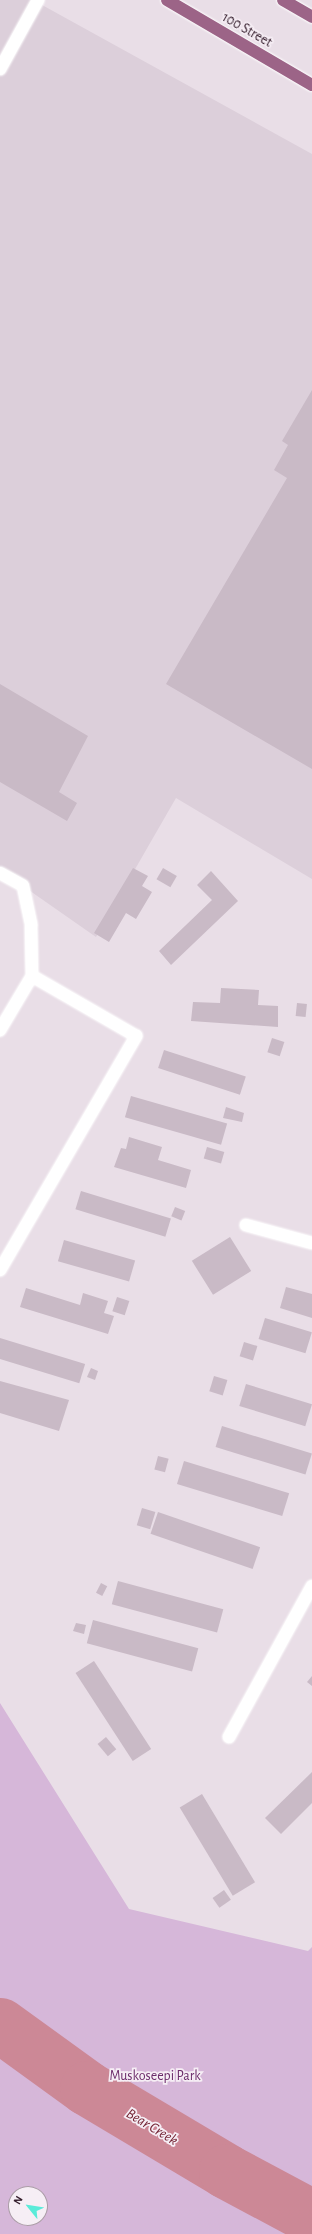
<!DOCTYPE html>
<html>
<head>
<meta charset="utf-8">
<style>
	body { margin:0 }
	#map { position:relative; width:312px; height:2234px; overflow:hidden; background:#e9dee7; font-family:"Alegreya Sans",sans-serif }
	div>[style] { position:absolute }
	.built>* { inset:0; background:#dccfda }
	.green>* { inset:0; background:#d6b7d9 }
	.river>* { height:55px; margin:-27.5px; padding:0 27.5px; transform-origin:27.5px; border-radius:27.5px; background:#cc8896 }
	.building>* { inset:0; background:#c9bac6; transform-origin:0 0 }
	.roads { filter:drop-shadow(0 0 1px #fff) drop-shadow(0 0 1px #fff) }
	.minor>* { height:12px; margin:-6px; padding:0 6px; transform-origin:6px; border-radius:6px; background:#fff }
	.major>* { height:12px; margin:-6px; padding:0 6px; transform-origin:6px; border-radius:6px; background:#9c6487 }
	span { translate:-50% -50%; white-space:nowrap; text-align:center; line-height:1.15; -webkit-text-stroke:3.5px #f6eef5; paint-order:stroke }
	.street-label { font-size:14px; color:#37202f }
	.park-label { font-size:14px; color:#6c2d6b }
	.water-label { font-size:15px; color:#701e2e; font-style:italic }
	.north { position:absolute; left:8px; top:2186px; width:40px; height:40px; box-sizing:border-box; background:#f6eef5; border:1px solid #aa9ca6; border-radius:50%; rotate:300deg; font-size:11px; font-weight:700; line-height:16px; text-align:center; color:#37202f }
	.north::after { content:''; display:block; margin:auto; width:14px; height:18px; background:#5aebd9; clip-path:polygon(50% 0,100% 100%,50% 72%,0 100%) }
</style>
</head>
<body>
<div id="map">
	<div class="built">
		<i style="clip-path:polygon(0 0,33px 0,312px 154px,312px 879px,176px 798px,96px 937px,23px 886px,0 873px)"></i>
	</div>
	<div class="green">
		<i style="clip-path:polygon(evenodd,0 1703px,129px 1909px,308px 1951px,312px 1947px,312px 2234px,0 2234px,0 1703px,16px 2194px,40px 2194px,40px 2218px,16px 2218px,16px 2194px)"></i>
	</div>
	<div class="river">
		<i style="left:0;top:2025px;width:107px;rotate:35.9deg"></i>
		<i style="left:87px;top:2088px;width:162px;rotate:30.8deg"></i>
		<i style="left:226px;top:2171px;width:98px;rotate:28.1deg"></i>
	</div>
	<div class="building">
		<i style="clip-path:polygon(312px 390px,312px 769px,166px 684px,287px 478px,274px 470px,288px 445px,282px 441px)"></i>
		<i style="clip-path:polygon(0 684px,88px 736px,59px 792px,77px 803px,67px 821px,0 782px)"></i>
		<i style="clip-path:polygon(133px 868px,148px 876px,142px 886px,152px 892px,136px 919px,126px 913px,109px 942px,94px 933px)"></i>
		<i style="left:163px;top:868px;width:16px;height:13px;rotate:30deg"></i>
		<i style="clip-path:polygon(211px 871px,238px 901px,171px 965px,159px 951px,212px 900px,197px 885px)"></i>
		<i style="clip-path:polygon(221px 988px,259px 990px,258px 1005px,278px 1006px,278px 1027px,191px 1021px,193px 1002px,220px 1003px)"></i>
		<i style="left:297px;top:1003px;width:10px;height:13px;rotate:6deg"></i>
		<i style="left:272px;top:1038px;width:13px;height:15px;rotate:18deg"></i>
		<i style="left:164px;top:1050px;width:86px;height:19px;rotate:18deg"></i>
		<i style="left:131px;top:1096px;width:100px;height:22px;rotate:16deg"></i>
		<i style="clip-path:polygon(226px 1107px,244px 1113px,242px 1122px,223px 1118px)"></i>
		<i style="clip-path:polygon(129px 1137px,162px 1147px,158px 1160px,191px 1170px,186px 1188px,114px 1167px,121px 1148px,126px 1149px)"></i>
		<i style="left:207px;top:1147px;width:18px;height:12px;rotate:16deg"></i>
		<i style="left:81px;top:1191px;width:94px;height:19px;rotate:17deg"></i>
		<i style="left:175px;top:1207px;width:11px;height:10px;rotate:22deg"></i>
		<i style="left:230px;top:1237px;width:40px;height:45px;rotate:58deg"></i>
		<i style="left:64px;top:1240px;width:74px;height:22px;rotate:16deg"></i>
		<i style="clip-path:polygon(286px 1287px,312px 1294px,312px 1318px,280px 1308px)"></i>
		<i style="clip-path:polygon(26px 1288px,80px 1305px,83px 1293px,108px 1301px,104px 1313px,114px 1316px,108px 1334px,20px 1307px)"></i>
		<i style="left:117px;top:1297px;width:13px;height:15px;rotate:18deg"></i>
		<i style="left:265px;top:1318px;width:49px;height:22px;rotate:17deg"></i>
		<i style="left:0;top:1338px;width:89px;height:20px;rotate:17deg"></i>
		<i style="left:244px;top:1342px;width:14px;height:15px;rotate:17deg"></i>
		<i style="clip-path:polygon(91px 1368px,98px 1371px,95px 1380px,87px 1377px)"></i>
		<i style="left:214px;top:1376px;width:14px;height:16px;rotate:17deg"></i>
		<i style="clip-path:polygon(0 1381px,69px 1400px,59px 1431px,0 1413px)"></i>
		<i style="left:246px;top:1384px;width:69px;height:23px;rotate:17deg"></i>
		<i style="left:222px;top:1426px;width:94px;height:22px;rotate:17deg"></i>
		<i style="left:158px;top:1456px;width:11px;height:14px;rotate:15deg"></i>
		<i style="left:184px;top:1461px;width:110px;height:24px;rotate:17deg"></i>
		<i style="left:142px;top:1508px;width:14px;height:18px;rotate:17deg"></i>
		<i style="left:158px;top:1512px;width:108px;height:23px;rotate:19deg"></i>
		<i style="left:118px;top:1581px;width:109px;height:24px;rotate:15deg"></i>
		<i style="left:101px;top:1583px;width:7px;height:11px;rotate:27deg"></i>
		<i style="left:93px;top:1620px;width:109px;height:24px;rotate:15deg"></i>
		<i style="clip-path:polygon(76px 1623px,86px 1625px,84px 1634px,73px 1631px)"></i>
		<i style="left:94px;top:1661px;width:105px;height:22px;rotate:57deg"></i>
		<i style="clip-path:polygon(312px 1676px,312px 1686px,307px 1682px)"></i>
		<i style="left:106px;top:1737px;width:16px;height:11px;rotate:50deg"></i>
		<i style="clip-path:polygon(312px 1772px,312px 1803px,281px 1834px,265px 1818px)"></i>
		<i style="left:202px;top:1794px;width:103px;height:26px;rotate:59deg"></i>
		<i style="left:224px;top:1890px;width:12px;height:14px;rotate:55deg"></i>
	</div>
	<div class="roads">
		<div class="minor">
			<i style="left:0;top:69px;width:79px;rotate:-61.2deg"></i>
			<i style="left:0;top:873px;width:26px;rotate:29deg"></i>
			<i style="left:23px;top:886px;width:40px;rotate:78deg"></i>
			<i style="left:31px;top:925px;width:51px;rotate:88.9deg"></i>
			<i style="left:32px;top:976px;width:63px;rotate:120.7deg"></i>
			<i style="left:246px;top:1225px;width:68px;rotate:15.3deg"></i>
			<i style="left:0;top:1270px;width:271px;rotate:-59.8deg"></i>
			<i style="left:136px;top:1036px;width:120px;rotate:-150deg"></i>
			<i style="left:229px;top:1737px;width:172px;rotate:-61.2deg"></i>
		</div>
		<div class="major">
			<i style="left:167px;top:0;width:168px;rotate:30.4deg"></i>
			<i style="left:283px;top:0;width:34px;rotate:30deg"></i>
		</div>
	</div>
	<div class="street-label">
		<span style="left:247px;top:30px;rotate:30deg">100 Street</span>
	</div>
	<div class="park-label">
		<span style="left:155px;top:2076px">Muskoseepi Park</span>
	</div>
	<div class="water-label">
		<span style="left:152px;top:2127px;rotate:31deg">Bear Creek</span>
	</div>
	<div class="north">N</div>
</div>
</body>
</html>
